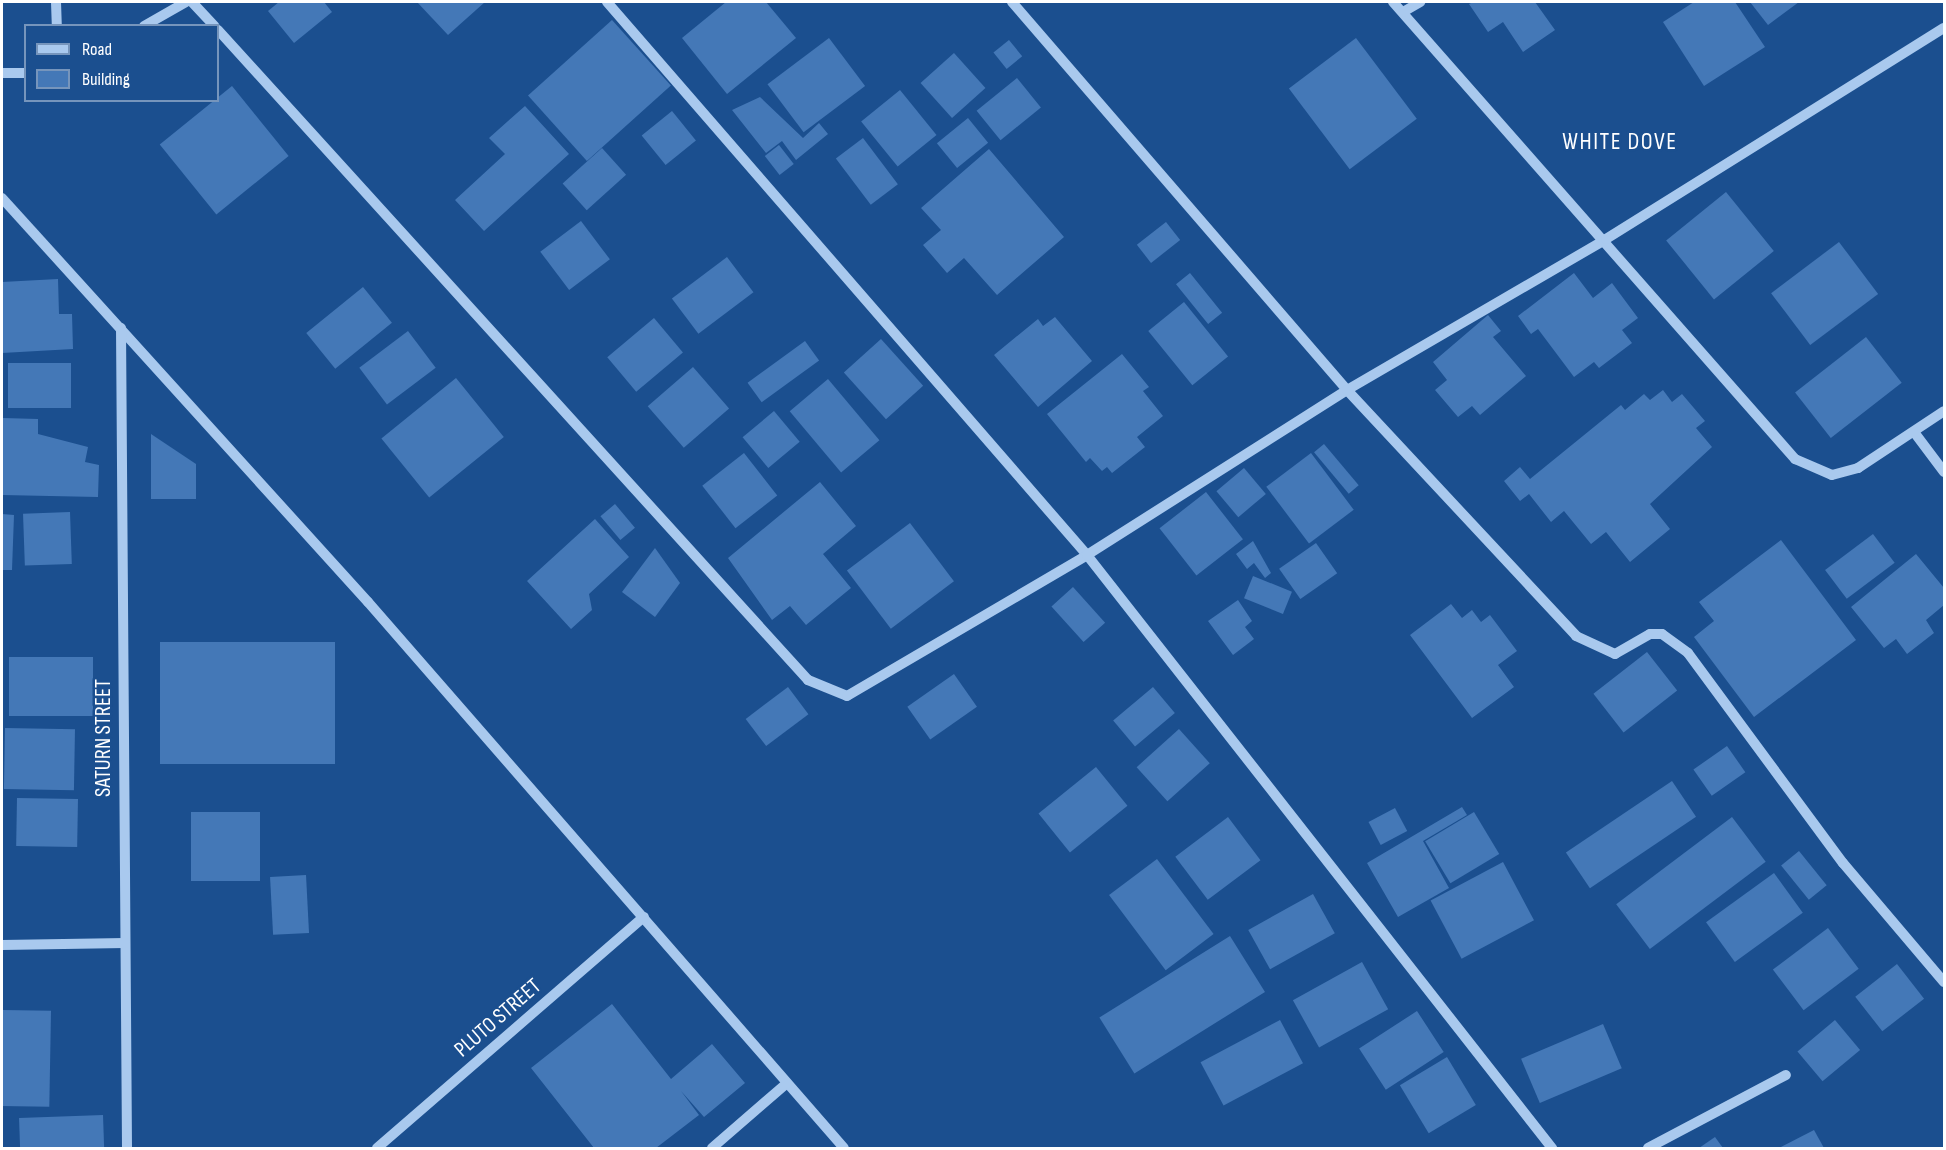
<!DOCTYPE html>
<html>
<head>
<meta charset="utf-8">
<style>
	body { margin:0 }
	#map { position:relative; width:1946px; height:1150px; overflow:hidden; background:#1b4f8f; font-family:"Sofia Sans Condensed",sans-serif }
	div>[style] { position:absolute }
	.building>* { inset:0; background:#4478b7; transform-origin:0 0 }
	.minor>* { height:10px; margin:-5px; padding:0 5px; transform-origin:5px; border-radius:5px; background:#a9c9ee }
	span { translate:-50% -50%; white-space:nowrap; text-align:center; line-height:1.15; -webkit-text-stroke:5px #1b4f8f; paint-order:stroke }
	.street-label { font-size:22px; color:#fff }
	.neighbourhood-label { font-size:24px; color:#fff; letter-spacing:1.5px }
	.frame { position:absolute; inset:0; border:3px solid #fff; pointer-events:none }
	.legend { position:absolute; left:24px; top:24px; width:195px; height:78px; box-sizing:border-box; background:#1b4f8f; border:2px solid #7695bc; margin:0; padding:8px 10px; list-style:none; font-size:18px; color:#fff }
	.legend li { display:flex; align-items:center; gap:12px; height:30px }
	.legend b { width:30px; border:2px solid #7695bc }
</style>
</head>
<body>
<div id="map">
	<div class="building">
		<i style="clip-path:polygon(279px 2px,324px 2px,332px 12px,294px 43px,268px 11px)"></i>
		<i style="clip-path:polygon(417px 2px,485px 2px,448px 35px)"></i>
		<i style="clip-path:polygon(726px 2px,766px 2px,796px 38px,727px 94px,682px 38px)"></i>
		<i style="clip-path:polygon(1473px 2px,1535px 2px,1555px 30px,1523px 52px,1503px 22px,1488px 32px,1469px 4px)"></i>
		<i style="clip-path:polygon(1694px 2px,1735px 2px,1765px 47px,1704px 86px,1663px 22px)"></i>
		<i style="clip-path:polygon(1750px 2px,1799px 2px,1768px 25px)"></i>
		<i style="left:612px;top:20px;width:88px;height:113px;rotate:48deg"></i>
		<i style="left:829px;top:38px;width:60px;height:77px;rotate:53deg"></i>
		<i style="left:1356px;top:38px;width:101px;height:84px;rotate:53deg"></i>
		<i style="left:1009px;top:40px;width:21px;height:20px;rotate:51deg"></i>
		<i style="left:954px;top:53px;width:47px;height:45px;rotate:48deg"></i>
		<i style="left:1017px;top:78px;width:38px;height:52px;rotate:51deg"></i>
		<i style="left:232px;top:86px;width:90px;height:93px;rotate:51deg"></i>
		<i style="left:900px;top:90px;width:58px;height:50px;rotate:51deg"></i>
		<i style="clip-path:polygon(760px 97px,803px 138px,819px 123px,828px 134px,796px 160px,782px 141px,766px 153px,732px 110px)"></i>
		<i style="clip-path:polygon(525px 106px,569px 154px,484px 231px,455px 200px,505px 154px,489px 138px)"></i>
		<i style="left:672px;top:111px;width:38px;height:39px;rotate:51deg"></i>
		<i style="left:968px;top:118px;width:32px;height:40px;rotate:51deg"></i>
		<i style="left:863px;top:138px;width:58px;height:34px;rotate:53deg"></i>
		<i style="left:779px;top:145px;width:24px;height:18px;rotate:52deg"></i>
		<i style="left:602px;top:148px;width:36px;height:53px;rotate:48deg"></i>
		<i style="clip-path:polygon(989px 149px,1064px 237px,997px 295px,964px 258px,947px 273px,923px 245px,941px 230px,921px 208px)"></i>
		<i style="left:1726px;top:192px;width:76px;height:77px;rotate:51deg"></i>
		<i style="left:581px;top:221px;width:48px;height:51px;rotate:53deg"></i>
		<i style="left:1166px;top:222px;width:23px;height:37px;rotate:52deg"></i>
		<i style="left:1839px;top:242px;width:65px;height:85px;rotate:53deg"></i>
		<i style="left:727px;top:257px;width:44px;height:69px;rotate:53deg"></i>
		<i style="left:1190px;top:273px;width:51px;height:18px;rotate:51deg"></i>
		<i style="clip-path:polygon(1574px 273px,1593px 298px,1612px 283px,1638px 318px,1622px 330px,1632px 343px,1599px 368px,1594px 362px,1574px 377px,1538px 329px,1531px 334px,1518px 316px)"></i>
		<i style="clip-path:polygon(58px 279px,59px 314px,72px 314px,73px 349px,2px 353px,2px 282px)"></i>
		<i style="left:363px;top:287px;width:46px;height:73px;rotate:51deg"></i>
		<i style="left:1184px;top:302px;width:70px;height:46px;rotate:51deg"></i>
		<i style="clip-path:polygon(1488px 315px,1501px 331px,1493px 337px,1526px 376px,1480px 415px,1472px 406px,1458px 417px,1435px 390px,1447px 380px,1433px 362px)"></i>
		<i style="clip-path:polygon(1055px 317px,1092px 361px,1038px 407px,994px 355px,1038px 319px,1043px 326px)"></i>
		<i style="left:654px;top:318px;width:45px;height:61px;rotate:50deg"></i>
		<i style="left:408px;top:331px;width:46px;height:61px;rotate:53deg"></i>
		<i style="left:1866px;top:337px;width:58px;height:90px;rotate:52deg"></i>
		<i style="left:881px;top:339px;width:63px;height:50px;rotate:48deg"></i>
		<i style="left:805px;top:341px;width:24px;height:71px;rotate:54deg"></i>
		<i style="clip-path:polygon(1122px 354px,1149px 387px,1143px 391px,1163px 416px,1137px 437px,1145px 447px,1112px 473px,1107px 467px,1102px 471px,1090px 458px,1086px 462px,1047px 414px)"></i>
		<i style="left:71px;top:363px;width:45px;height:63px;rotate:90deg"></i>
		<i style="left:693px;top:367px;width:55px;height:60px;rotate:49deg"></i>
		<i style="left:456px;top:378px;width:76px;height:96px;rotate:51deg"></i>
		<i style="left:828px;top:379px;width:80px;height:50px;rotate:50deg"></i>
		<i style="clip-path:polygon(1663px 390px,1672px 402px,1682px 394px,1705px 421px,1696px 428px,1712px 447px,1650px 504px,1670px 529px,1630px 562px,1606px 532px,1591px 544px,1564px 511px,1551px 522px,1529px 494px,1520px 501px,1504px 481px,1520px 467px,1530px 479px,1621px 405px,1625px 410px,1644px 394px,1650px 400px)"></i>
		<i style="left:774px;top:411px;width:40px;height:41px;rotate:50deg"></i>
		<i style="clip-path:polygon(3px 418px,38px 419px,38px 434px,88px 447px,85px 462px,99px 465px,98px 497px,2px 495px)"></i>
		<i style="clip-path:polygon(151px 434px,196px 464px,196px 499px,151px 499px)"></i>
		<i style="left:1324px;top:444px;width:54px;height:13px;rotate:50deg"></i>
		<i style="left:744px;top:453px;width:54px;height:53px;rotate:52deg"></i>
		<i style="left:1311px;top:453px;width:71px;height:56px;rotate:53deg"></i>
		<i style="left:1244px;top:468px;width:34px;height:36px;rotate:50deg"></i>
		<i style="clip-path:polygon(820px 482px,856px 526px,823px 554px,851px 588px,806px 625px,790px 606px,772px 620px,728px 558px)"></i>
		<i style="left:1206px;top:492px;width:60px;height:59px;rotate:52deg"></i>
		<i style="left:615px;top:504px;width:31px;height:19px;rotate:50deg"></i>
		<i style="left:70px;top:512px;width:52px;height:47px;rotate:88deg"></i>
		<i style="clip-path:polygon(2px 514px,14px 515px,12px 570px,2px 570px)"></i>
		<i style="clip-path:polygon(595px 519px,629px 557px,589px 594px,592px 610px,571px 629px,527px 581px)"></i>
		<i style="left:910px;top:523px;width:73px;height:79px;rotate:53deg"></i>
		<i style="left:1873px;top:534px;width:36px;height:60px;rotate:53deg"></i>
		<i style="clip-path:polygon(1781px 540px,1856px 640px,1754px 717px,1694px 637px,1714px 621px,1699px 602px)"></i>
		<i style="clip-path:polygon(1253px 541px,1271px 573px,1265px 578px,1254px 563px,1247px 569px,1236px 554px)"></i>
		<i style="left:1316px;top:543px;width:37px;height:45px;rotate:55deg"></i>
		<i style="clip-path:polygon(655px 548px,680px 583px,655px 617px,622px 592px)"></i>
		<i style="clip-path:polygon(1916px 554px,1944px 588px,1944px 605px,1926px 620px,1934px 633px,1907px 654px,1896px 639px,1884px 648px,1851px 607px)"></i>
		<i style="left:1253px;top:576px;width:42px;height:24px;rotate:22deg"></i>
		<i style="left:1073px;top:587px;width:48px;height:29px;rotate:48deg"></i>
		<i style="clip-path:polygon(1238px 600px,1252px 621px,1245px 627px,1254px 639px,1233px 655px,1208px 621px)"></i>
		<i style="clip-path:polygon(1451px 604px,1462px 618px,1472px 610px,1481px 622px,1490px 615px,1517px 651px,1498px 665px,1514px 687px,1472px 718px,1410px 635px)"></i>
		<i style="left:335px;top:642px;width:122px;height:175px;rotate:90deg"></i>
		<i style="left:1647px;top:652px;width:49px;height:68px;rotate:52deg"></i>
		<i style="left:9px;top:657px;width:84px;height:59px"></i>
		<i style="left:954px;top:674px;width:40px;height:57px;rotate:55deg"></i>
		<i style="left:788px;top:687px;width:34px;height:53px;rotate:53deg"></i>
		<i style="left:1153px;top:687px;width:34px;height:52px;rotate:50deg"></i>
		<i style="left:5px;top:728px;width:70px;height:61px;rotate:1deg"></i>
		<i style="left:1179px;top:729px;width:46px;height:57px;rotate:48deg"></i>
		<i style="left:1727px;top:746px;width:32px;height:41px;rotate:55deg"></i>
		<i style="left:1096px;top:767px;width:50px;height:74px;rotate:51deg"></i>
		<i style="left:1672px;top:781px;width:43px;height:128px;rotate:56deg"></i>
		<i style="left:17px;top:798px;width:61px;height:48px;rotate:1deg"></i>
		<i style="clip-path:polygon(1462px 807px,1467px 815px,1423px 841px,1449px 888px,1398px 917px,1367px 863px)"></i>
		<i style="left:1395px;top:808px;width:26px;height:30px;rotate:62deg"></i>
		<i style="left:260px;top:812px;width:69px;height:69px;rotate:90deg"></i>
		<i style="left:1474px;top:812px;width:49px;height:57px;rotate:59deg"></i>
		<i style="left:1228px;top:817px;width:54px;height:66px;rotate:53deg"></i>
		<i style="left:1732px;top:817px;width:56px;height:145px;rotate:53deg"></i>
		<i style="left:1799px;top:851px;width:44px;height:23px;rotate:51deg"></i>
		<i style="left:1157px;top:859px;width:94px;height:60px;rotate:53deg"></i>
		<i style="left:1503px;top:862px;width:66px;height:82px;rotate:62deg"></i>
		<i style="left:1774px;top:873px;width:49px;height:84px;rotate:54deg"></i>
		<i style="left:306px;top:875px;width:58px;height:36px;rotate:87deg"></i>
		<i style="left:1313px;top:894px;width:45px;height:74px;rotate:61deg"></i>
		<i style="left:1828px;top:928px;width:51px;height:69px;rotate:53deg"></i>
		<i style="left:1230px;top:936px;width:66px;height:154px;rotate:58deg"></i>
		<i style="left:1362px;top:962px;width:54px;height:79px;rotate:61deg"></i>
		<i style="left:1897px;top:964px;width:44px;height:53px;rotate:52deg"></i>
		<i style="clip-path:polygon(612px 1004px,671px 1079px,712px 1044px,745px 1083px,704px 1117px,681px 1091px,699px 1115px,656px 1148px,594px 1148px,531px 1068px)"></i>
		<i style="left:2px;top:1010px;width:49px;height:96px;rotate:1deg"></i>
		<i style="left:1417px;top:1011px;width:49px;height:69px;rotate:57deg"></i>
		<i style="left:1280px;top:1020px;width:49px;height:90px;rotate:62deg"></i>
		<i style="left:1835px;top:1020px;width:39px;height:49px;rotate:50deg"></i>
		<i style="left:1603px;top:1024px;width:48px;height:89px;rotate:67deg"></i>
		<i style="left:1447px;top:1057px;width:56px;height:55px;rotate:59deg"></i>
		<i style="left:103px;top:1115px;width:33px;height:84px;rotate:88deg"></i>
		<i style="clip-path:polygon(1814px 1130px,1824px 1148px,1779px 1148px)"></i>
		<i style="clip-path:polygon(1715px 1137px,1723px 1148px,1699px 1148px)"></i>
	</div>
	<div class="minor">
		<i style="left:56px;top:2px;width:24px;rotate:88deg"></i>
		<i style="left:192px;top:2px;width:33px;rotate:47deg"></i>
		<i style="left:607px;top:2px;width:732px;rotate:49.04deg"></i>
		<i style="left:1087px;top:555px;width:754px;rotate:51.9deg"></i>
		<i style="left:1012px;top:2px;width:513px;rotate:49.19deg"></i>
		<i style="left:1347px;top:390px;width:336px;rotate:47deg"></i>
		<i style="left:1576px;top:636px;width:43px;rotate:24.8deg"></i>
		<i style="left:1615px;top:654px;width:40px;rotate:-29.7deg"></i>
		<i style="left:1650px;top:634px;width:12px"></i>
		<i style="left:1662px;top:634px;width:32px;rotate:36deg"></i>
		<i style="left:1688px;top:653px;width:261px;rotate:53.6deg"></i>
		<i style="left:1843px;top:863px;width:156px;rotate:49.7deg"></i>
		<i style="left:1393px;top:2px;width:609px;rotate:48.66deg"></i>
		<i style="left:1795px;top:459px;width:40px;rotate:23.4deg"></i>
		<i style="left:1832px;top:475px;width:27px;rotate:-15deg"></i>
		<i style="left:1858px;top:468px;width:103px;rotate:-33.5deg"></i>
		<i style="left:1403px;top:12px;width:20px;rotate:-30deg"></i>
		<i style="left:144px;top:26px;width:48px;rotate:-29.7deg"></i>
		<i style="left:218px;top:30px;width:878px;rotate:47.77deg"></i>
		<i style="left:808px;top:680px;width:42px;rotate:22.3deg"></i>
		<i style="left:847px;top:696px;width:278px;rotate:-30.4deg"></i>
		<i style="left:1087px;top:555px;width:308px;rotate:-32.4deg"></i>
		<i style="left:1347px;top:390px;width:300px;rotate:-30.2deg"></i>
		<i style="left:1606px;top:239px;width:398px;rotate:-32deg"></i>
		<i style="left:2px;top:73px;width:24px"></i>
		<i style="left:2px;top:198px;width:545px;rotate:47.83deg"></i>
		<i style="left:368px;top:602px;width:724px;rotate:48.92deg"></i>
		<i style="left:121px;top:328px;width:820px;rotate:89.58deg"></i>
		<i style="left:1914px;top:432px;width:50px;rotate:53.1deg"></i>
		<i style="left:2px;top:945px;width:123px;rotate:-0.9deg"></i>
		<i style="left:377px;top:1148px;width:353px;rotate:-40.9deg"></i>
		<i style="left:712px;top:1148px;width:99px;rotate:-40.9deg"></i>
		<i style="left:1648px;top:1148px;width:156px;rotate:-27.9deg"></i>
	</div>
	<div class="street-label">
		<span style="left:104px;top:738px;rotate:-90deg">SATURN STREET</span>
		<span style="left:498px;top:1018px;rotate:-41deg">PLUTO STREET</span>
	</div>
	<div class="neighbourhood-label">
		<span style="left:1620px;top:142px">WHITE DOVE</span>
	</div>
	<div class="frame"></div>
	<ul class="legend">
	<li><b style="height:8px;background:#a9c9ee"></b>Road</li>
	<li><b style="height:16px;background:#4478b7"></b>Building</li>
	</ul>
</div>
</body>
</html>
